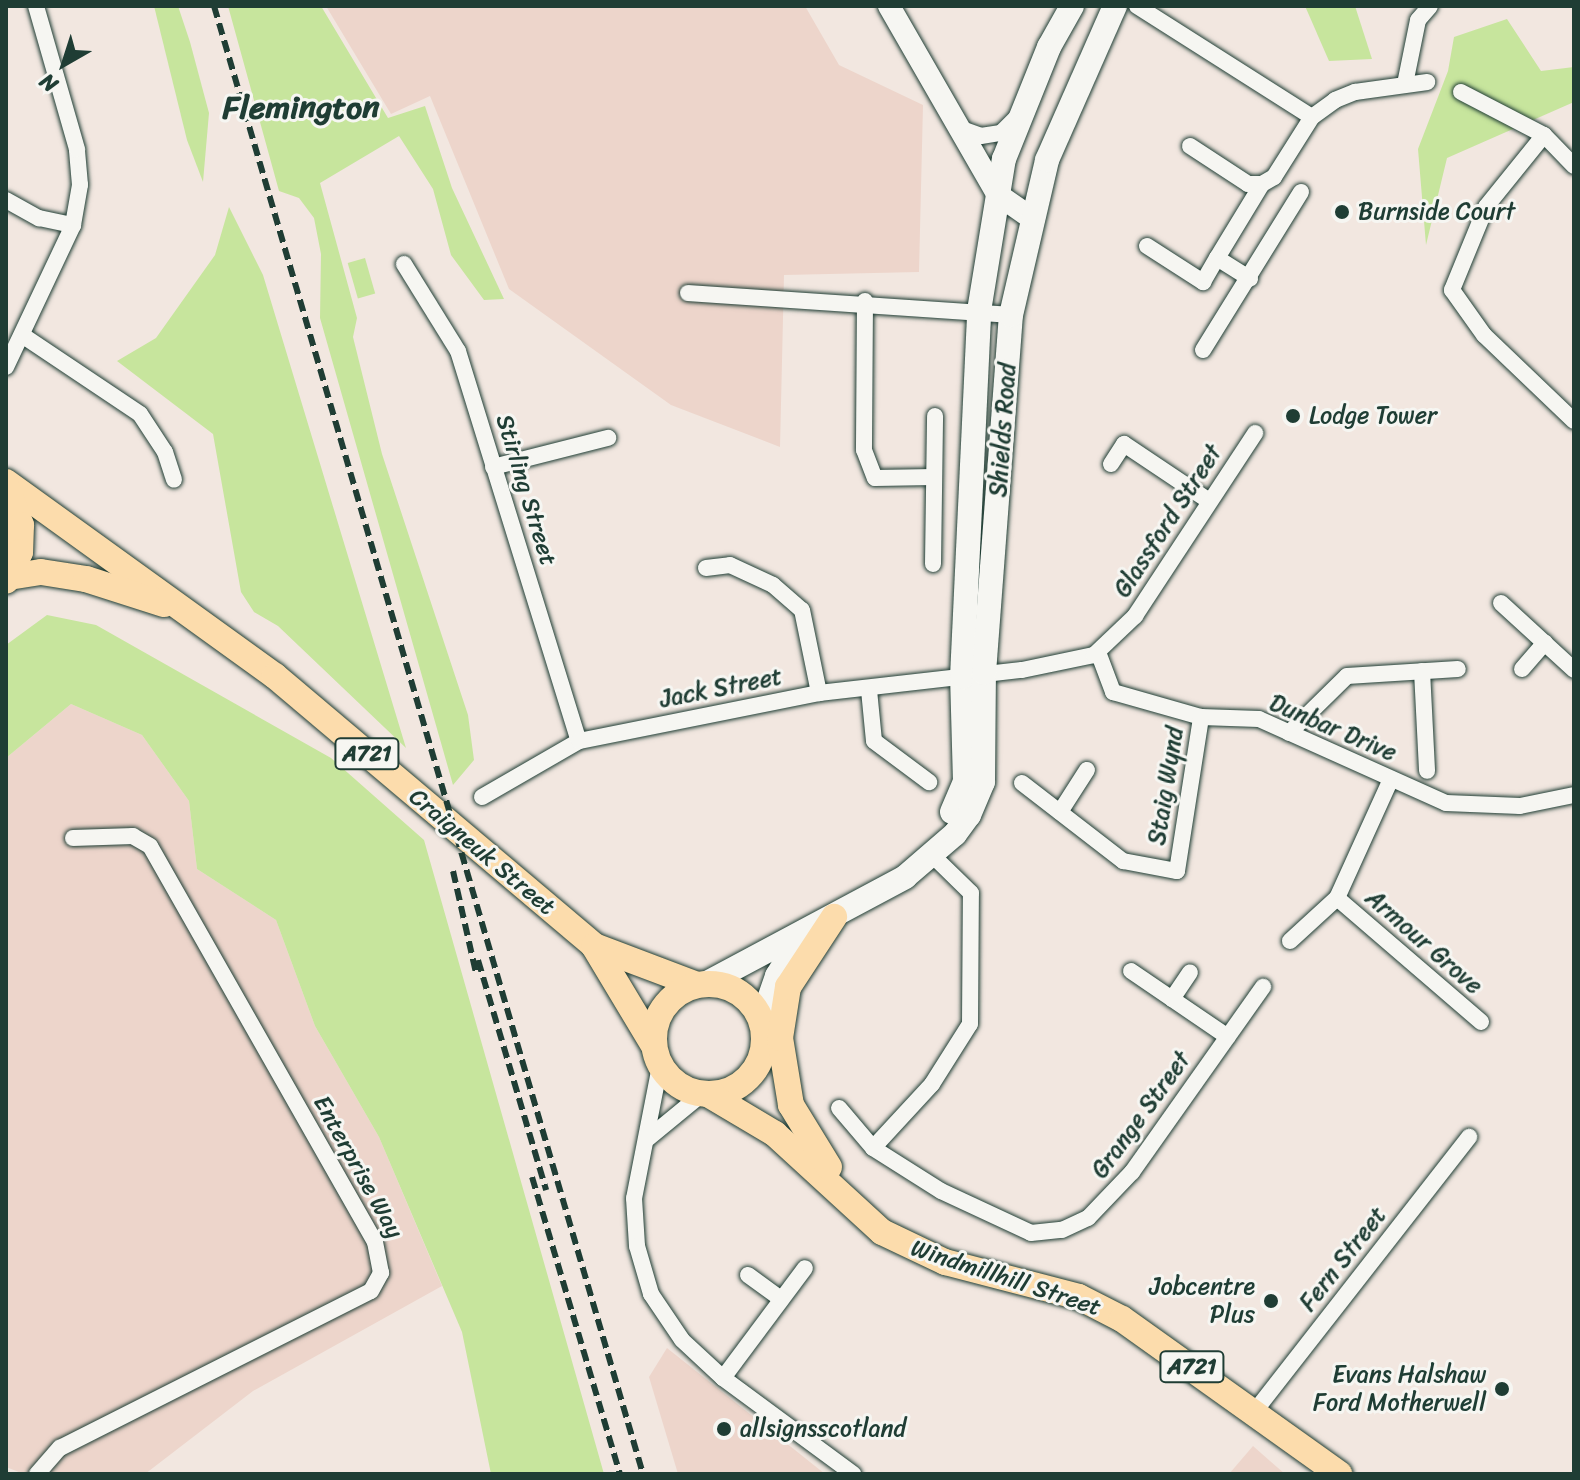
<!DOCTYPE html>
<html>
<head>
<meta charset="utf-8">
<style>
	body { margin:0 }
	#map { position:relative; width:1580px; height:1480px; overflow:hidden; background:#f2e7e0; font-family:Sriracha,sans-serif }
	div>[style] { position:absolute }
	.built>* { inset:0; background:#edd5cb }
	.green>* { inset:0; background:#c7e59d; transform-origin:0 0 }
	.roads { filter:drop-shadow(0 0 2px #1f3d34) drop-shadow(0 0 2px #1f3d34) }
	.minor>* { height:16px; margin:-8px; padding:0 8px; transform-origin:8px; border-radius:8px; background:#f6f6f2 }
	.tertiary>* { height:22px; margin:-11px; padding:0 11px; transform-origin:11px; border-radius:11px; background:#f6f6f2 }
	.secondary>* { height:24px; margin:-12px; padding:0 12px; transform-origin:12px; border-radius:12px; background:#f6f6f2 }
	.primary>* { height:26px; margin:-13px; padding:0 13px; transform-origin:13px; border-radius:13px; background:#fcdcac }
	.primary>.ring { margin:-13px; padding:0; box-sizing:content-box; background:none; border:26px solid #fcdcac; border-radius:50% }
	.rail>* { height:6px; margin-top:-3px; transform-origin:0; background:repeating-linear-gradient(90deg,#1f3d34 0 12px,transparent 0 18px) }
	.dots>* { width:22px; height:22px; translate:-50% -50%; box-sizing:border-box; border:4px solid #f6f6f2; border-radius:50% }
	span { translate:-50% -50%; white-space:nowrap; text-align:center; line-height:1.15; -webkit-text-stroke:6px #f6f6f2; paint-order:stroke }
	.shield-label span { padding:2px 6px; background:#f6f6f2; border:2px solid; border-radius:6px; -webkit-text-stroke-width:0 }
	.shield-label { font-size:22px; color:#1f3d34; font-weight:700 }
	.poi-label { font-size:24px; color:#1f3d34 }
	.left { translate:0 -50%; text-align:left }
	.right { translate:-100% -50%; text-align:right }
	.street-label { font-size:24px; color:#1f3d34 }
	.district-label { font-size:32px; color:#1f3d34; font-weight:700 }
	.frame { position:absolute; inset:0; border:8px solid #1f3d34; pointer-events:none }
	.north { position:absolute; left:24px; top:24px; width:80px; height:80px; -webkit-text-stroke:6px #f6f6f2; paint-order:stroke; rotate:219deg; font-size:22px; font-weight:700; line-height:32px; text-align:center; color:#1f3d34 }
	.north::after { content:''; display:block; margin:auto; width:28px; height:36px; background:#1f3d34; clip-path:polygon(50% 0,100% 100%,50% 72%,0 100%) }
</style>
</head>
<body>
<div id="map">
	<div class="built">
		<i style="clip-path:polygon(326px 6px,805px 6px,839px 65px,923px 105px,919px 272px,784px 275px,780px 447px,671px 405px,509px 289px,430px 96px,391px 114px)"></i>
		<i style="clip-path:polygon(71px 704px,142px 735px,189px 801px,197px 869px,276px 920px,315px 1026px,379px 1137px,442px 1286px,253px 1391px,145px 1474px,24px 1474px,6px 1467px,6px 758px)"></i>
		<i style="clip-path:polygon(667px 1348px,825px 1474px,678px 1474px,649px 1377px)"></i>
		<i style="clip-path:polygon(1253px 1446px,1285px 1474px,1229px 1474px)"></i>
	</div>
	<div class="green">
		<i style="clip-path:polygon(154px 6px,178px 6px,190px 42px,209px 113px,203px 182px,187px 140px)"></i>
		<i style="clip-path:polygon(228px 6px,321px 6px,388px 118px,425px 106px,452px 188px,504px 299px,484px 300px,451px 255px,433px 189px,399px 136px,320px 183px,357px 318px,353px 337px,382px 454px,468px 715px,474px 760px,453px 785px,320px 318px,321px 254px,314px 218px,299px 198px,279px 191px)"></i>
		<i style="clip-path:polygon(1305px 6px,1355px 6px,1372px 59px,1329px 61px)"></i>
		<i style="clip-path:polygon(1507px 19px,1541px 71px,1574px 67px,1574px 102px,1447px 158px,1426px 245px,1418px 149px,1448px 71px,1454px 37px)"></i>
		<i style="clip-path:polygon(229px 207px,263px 275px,406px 748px,278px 626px,254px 612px,241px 592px,213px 434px,117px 361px,156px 338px,215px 255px)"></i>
		<i style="left:365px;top:258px;width:37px;height:18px;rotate:74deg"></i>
		<i style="clip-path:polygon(47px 615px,96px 625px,331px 758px,424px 840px,604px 1474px,491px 1474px,462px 1332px,379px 1137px,315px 1026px,276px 920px,197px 869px,189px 801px,142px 735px,71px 704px,6px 758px,6px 645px)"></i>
	</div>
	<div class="roads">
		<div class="minor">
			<i style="left:1137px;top:6px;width:207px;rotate:32.4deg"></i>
			<i style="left:1405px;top:84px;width:65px;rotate:-78.5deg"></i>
			<i style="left:1418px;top:20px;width:18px;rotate:-49deg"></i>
			<i style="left:1461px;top:92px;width:93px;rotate:27.4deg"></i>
			<i style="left:1544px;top:135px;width:43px;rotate:45.9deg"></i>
			<i style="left:959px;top:128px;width:23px;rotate:20deg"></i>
			<i style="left:981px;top:136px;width:20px;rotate:-9deg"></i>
			<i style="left:1001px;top:133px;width:23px;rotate:-45deg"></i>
			<i style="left:1544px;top:135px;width:92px;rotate:128.9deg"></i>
			<i style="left:1486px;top:207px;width:90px;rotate:112.3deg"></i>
			<i style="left:1452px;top:290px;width:55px;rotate:54.6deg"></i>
			<i style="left:1484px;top:335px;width:124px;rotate:43.7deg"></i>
			<i style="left:1190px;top:146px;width:69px;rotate:33.2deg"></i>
			<i style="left:1248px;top:184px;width:14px"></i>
			<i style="left:1262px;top:184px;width:14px;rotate:-30deg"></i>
			<i style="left:1274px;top:177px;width:71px;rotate:-57.7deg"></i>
			<i style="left:1312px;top:117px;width:29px;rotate:-36deg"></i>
			<i style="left:1335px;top:100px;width:22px;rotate:-22deg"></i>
			<i style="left:1355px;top:92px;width:73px;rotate:-7.9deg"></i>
			<i style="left:6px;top:200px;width:38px;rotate:29deg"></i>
			<i style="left:39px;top:218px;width:35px;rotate:12deg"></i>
			<i style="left:1147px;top:246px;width:67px;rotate:32.7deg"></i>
			<i style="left:1203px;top:282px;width:28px;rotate:-60deg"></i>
			<i style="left:1217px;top:258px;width:39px;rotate:32deg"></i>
			<i style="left:1217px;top:258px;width:87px;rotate:-58.7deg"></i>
			<i style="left:404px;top:264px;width:102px;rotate:58.2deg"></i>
			<i style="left:458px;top:351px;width:408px;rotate:72.8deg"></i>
			<i style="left:688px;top:293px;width:324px;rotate:3.9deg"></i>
			<i style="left:865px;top:301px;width:149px;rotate:90.4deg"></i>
			<i style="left:864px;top:450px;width:30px;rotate:69deg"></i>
			<i style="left:875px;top:478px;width:59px;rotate:-1deg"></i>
			<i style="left:22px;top:335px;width:142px;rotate:33.8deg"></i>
			<i style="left:140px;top:414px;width:45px;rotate:56.7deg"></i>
			<i style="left:165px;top:452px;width:29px;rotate:72deg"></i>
			<i style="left:1203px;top:350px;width:186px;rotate:-58.2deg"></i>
			<i style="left:6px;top:367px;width:157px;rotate:-64.7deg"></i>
			<i style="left:73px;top:225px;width:41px;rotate:-80.1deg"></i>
			<i style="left:80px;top:185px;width:36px;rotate:-95deg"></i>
			<i style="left:77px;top:149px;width:149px;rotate:-106deg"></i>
			<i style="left:1111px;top:464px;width:24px;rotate:-57deg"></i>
			<i style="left:1124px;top:444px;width:102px;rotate:33.8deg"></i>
			<i style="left:493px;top:467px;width:119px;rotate:-14.2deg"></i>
			<i style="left:933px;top:564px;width:148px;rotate:-89.2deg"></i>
			<i style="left:706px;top:568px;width:24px;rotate:-7deg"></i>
			<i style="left:730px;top:565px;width:47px;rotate:24.9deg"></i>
			<i style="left:773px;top:585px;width:38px;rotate:41deg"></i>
			<i style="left:802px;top:610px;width:85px;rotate:78.4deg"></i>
			<i style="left:1501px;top:603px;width:99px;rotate:42.5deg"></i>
			<i style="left:1098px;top:652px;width:43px;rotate:69.4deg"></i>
			<i style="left:1113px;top:692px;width:91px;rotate:15.9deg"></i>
			<i style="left:1201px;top:717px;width:58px;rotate:2deg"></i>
			<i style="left:1259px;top:719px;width:205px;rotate:24.2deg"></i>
			<i style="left:1446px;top:803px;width:74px;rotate:2.3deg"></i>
			<i style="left:1520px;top:806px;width:55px;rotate:-11.5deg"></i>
			<i style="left:1522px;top:669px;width:35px;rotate:-49deg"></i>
			<i style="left:1422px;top:671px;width:100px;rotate:87.1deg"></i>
			<i style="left:869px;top:690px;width:51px;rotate:84.4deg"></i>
			<i style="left:874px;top:741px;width:69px;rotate:36.7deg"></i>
			<i style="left:1289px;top:733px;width:81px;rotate:-44.5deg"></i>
			<i style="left:1347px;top:676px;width:111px;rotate:-3.6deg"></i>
			<i style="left:1391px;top:779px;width:131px;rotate:114.4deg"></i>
			<i style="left:1337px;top:898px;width:190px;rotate:40.7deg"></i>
			<i style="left:1022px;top:783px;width:128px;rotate:37.7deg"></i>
			<i style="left:1123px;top:861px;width:55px;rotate:10.5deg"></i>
			<i style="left:1177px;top:871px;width:156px;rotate:-81.1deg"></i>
			<i style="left:482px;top:797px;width:112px;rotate:-30deg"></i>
			<i style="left:579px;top:741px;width:245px;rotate:-11.3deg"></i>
			<i style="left:819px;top:693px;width:204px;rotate:-6.5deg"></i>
			<i style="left:1022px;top:670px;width:74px;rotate:-11.8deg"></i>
			<i style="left:1094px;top:655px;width:57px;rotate:-43.6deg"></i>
			<i style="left:1135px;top:616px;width:219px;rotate:-56.7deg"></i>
			<i style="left:1060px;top:812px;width:50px;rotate:-57.3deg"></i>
			<i style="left:1290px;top:941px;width:64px;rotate:-42.5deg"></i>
			<i style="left:1131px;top:971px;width:117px;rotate:34.2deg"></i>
			<i style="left:1172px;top:999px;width:32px;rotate:-56deg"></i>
			<i style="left:660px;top:1066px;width:135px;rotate:101.1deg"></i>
			<i style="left:634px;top:1198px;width:48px;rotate:86.4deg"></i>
			<i style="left:637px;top:1246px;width:50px;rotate:73.7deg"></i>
			<i style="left:651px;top:1294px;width:55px;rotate:56deg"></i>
			<i style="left:682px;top:1340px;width:56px;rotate:42.8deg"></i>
			<i style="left:723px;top:1378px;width:162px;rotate:36.4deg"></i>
			<i style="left:839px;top:1108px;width:52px;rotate:49.6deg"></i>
			<i style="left:873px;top:1148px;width:80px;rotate:32.3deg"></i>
			<i style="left:941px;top:1191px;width:99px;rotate:25deg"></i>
			<i style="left:1031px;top:1233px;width:31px;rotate:-6deg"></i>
			<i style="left:1062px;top:1230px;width:29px;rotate:-25deg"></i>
			<i style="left:1088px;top:1218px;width:64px;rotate:-46.3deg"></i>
			<i style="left:1132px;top:1172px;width:227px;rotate:-54.7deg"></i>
			<i style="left:646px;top:1140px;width:72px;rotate:-39.4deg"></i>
			<i style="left:873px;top:1148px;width:87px;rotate:-47.3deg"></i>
			<i style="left:932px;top:1084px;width:71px;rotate:-57.7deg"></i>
			<i style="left:970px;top:1024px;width:131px;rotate:-89.6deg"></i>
			<i style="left:971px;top:893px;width:56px;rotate:-135.7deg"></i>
			<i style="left:748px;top:1275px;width:41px;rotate:36deg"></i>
			<i style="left:723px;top:1378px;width:137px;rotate:-53.3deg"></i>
			<i style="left:1255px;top:1411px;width:348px;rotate:-52deg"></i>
			<i style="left:37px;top:1474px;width:35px;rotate:-49deg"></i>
			<i style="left:60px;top:1448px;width:348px;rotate:-26.8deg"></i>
			<i style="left:371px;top:1291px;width:21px;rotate:-61deg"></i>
			<i style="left:381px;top:1273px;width:32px;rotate:-101deg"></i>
			<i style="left:375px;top:1242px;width:455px;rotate:-119.6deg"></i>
			<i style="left:150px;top:846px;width:20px;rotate:-150deg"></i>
			<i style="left:133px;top:836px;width:60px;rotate:178.1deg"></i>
		</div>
		<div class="tertiary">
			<i style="left:889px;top:6px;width:217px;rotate:60.1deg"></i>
			<i style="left:997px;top:194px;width:40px;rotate:34.9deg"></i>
		</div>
		<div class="secondary">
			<i style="left:952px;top:812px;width:33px;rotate:-67deg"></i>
			<i style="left:965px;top:782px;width:105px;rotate:-91.6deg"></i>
			<i style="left:962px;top:677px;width:366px;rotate:-87.3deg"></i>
			<i style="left:979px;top:311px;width:154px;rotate:-80.7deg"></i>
			<i style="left:1004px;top:159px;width:121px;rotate:-68.1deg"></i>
			<i style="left:1049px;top:47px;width:47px;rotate:-60.7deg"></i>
			<i style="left:705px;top:984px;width:227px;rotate:-28.1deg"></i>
			<i style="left:905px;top:877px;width:66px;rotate:-40.7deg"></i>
			<i style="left:955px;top:834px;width:24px;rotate:-54deg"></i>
			<i style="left:969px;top:815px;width:36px;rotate:-67deg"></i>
			<i style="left:983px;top:782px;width:109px;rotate:-89.5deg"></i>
			<i style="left:984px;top:673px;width:359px;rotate:-85.7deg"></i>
			<i style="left:1011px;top:315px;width:159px;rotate:-76.9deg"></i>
			<i style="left:1047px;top:160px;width:168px;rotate:-66.2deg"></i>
			<i style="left:761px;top:1022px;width:49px;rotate:-70.8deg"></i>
			<i style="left:777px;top:976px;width:52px;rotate:-58.5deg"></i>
		</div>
		<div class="primary">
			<i style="left:6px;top:482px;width:332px;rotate:35.8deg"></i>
			<i style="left:275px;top:676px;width:418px;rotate:40.2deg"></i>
			<i style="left:594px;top:946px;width:110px;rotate:20.7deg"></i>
			<i style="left:6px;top:486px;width:42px;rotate:69deg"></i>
			<i style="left:21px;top:525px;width:27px;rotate:92deg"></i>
			<i style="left:20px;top:552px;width:32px;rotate:116deg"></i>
			<i style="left:9px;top:577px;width:32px;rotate:-9deg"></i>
			<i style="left:41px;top:572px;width:46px;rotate:8.8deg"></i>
			<i style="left:86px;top:579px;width:82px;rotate:17.8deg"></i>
			<i style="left:594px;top:946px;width:114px;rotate:59deg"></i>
			<i class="ring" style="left:654px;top:984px;width:84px;height:84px"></i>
			<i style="left:708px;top:1094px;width:78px;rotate:30.8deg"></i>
			<i style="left:775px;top:1134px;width:145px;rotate:42.5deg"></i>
			<i style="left:882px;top:1232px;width:70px;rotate:25.5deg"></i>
			<i style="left:945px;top:1262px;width:138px;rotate:14.6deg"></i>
			<i style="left:1079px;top:1297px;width:48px;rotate:27.1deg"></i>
			<i style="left:1122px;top:1319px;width:267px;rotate:35.5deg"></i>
			<i style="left:829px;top:1167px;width:73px;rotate:-121.5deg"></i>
			<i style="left:791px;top:1105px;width:68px;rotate:-99.3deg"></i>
			<i style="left:780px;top:1038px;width:52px;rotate:-81.1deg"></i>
			<i style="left:788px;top:987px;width:84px;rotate:-56.7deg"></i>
		</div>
	</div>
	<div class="rail">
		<i style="left:214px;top:6px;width:1529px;rotate:73.71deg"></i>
		<i style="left:453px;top:871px;width:105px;rotate:77.3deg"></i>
		<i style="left:478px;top:960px;width:240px;rotate:73.5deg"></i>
		<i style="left:532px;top:1177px;width:310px;rotate:73.5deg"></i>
	</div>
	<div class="dots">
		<i style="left:1342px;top:212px;background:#1f3d34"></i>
		<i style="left:1293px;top:416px;background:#1f3d34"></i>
		<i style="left:1271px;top:1301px;background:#1f3d34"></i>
		<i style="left:1502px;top:1389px;background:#1f3d34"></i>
		<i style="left:724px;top:1429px;background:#1f3d34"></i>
	</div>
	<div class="shield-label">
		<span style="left:367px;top:754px">A721</span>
		<span style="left:1192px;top:1367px">A721</span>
	</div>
	<div class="poi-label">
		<span class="left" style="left:1358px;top:212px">Burnside Court</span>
		<span class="left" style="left:1309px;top:416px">Lodge Tower</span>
		<span class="right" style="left:1255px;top:1301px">Jobcentre<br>Plus</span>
		<span class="right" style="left:1486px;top:1389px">Evans Halshaw<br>Ford Motherwell</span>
		<span class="left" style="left:740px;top:1429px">allsignsscotland</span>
	</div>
	<div class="street-label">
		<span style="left:1003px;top:430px;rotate:-86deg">Shields Road</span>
		<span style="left:526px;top:490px;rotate:73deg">Stirling Street</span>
		<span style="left:1168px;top:521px;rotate:-57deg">Glassford Street</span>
		<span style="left:721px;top:688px;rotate:-11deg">Jack Street</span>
		<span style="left:1333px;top:728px;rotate:23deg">Dunbar Drive</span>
		<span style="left:1166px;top:786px;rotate:-81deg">Staig Wynd</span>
		<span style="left:482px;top:852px;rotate:40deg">Craigneuk Street</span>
		<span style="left:1424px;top:942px;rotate:41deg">Armour Grove</span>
		<span style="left:1141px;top:1115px;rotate:-54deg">Grange Street</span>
		<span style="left:358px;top:1167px;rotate:61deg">Enterprise Way</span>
		<span style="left:1343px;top:1259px;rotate:-52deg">Fern Street</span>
		<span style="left:1006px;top:1278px;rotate:18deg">Windmillhill Street</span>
	</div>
	<div class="district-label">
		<span style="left:301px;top:108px">Flemington</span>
	</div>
	<div class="frame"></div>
	<div class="north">N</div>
</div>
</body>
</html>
